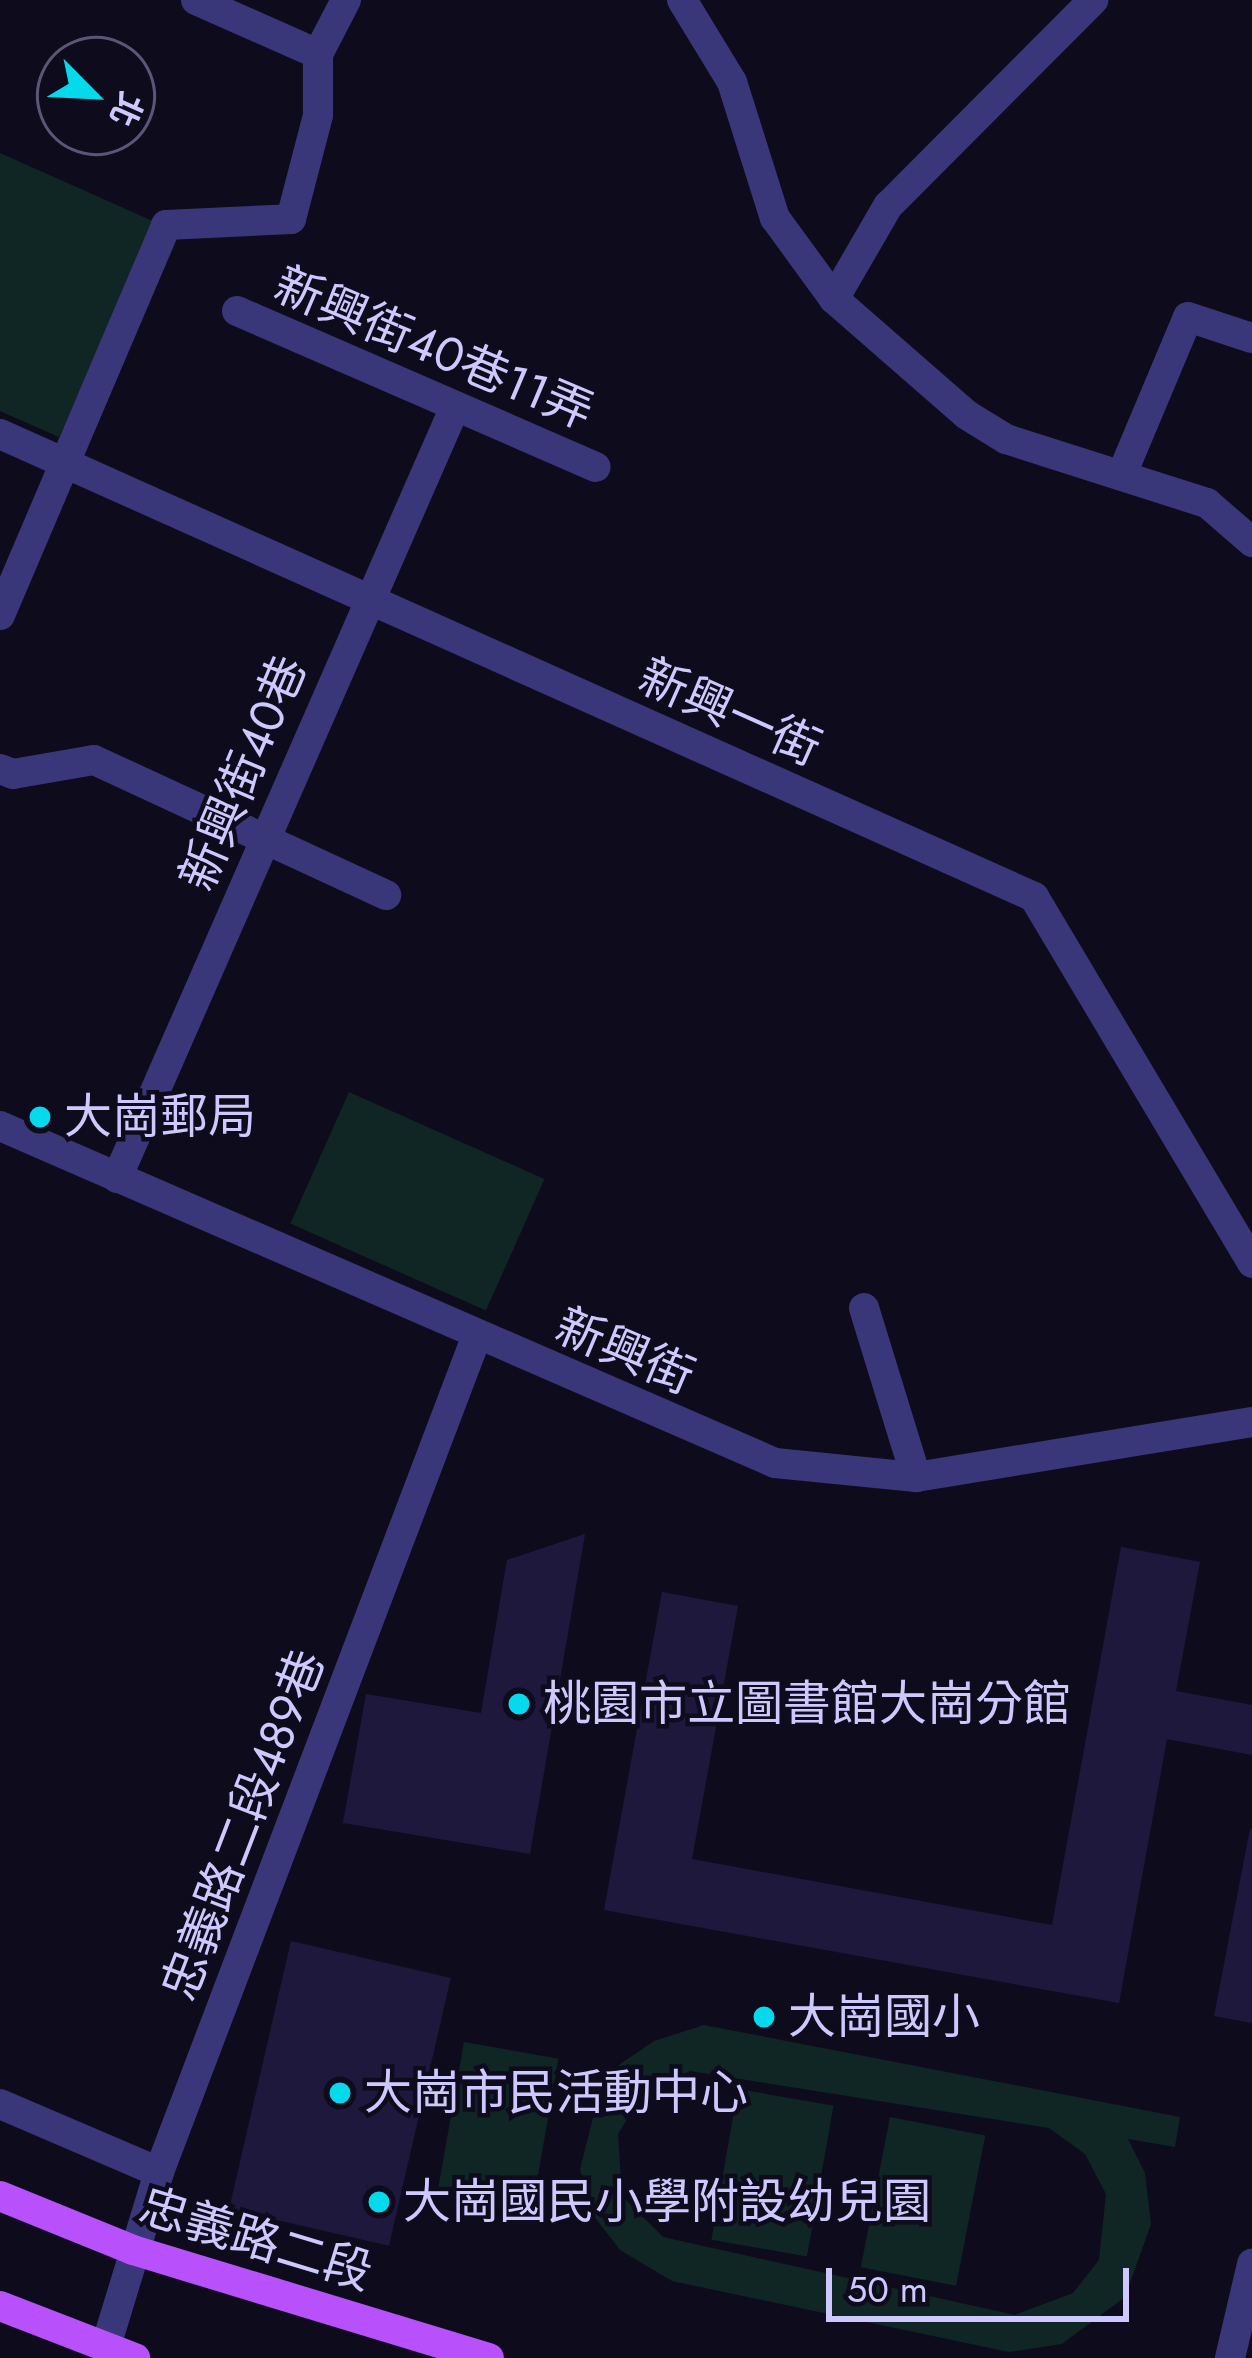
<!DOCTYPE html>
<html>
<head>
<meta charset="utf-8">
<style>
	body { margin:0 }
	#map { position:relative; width:1252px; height:2358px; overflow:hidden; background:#0e0c1c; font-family:Jost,"Noto Sans TC",sans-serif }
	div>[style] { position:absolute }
	.green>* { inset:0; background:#0f2625; transform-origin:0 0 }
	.building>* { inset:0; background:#1f183d; transform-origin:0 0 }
	.minor>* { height:30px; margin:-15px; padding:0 15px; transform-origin:15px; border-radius:15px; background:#39377a }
	.major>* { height:30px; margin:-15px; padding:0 15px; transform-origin:15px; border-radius:15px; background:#b851fb }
	.dots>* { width:33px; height:33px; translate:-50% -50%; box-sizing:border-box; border:6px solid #0e0c1c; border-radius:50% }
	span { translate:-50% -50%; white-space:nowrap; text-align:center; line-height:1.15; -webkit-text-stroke:9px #0e0c1c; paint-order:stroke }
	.street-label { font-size:48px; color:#cdc8fe }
	.poi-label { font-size:48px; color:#cdc8fe }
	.left { translate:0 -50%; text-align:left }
	.north { position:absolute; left:36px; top:36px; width:120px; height:120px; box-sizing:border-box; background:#0e0c1c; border:3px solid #5a5776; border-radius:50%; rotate:114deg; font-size:33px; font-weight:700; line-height:48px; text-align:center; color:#cdc8fe }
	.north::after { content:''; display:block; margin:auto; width:42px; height:54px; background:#05daed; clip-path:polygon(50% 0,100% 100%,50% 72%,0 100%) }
	.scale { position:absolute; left:826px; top:2268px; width:303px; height:54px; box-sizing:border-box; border:6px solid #cdc8fe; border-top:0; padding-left:15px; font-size:36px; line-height:42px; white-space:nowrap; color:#cdc8fe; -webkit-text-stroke:9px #0e0c1c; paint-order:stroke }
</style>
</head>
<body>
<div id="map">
	<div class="green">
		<i style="clip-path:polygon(0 153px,155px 222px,59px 437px,0 411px)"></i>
		<i style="left:349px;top:1092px;width:214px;height:144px;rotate:24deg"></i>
		<i style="clip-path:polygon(evenodd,704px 2025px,1180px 2117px,1175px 2147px,1128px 2139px,1145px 2173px,1151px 2224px,1125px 2297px,1062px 2344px,1009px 2352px,672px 2281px,620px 2250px,593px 2215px,580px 2169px,599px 2094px,616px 2067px,654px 2041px,704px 2025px,690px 2071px,1049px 2128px,1085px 2154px,1106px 2194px,1099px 2260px,1073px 2293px,1015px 2315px,663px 2237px,622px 2196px,618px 2134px,643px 2093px,690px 2071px)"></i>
		<i style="left:464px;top:2042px;width:96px;height:153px;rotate:10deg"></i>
		<i style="left:738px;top:2089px;width:97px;height:153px;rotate:10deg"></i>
		<i style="left:890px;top:2117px;width:97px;height:153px;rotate:11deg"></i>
	</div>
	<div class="building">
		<i style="clip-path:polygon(585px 1534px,530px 1854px,343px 1823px,366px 1694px,481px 1713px,507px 1560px)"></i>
		<i style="clip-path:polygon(1121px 1547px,1200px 1562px,1176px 1691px,1252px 1705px,1252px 1755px,1167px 1739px,1119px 2003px,604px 1910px,662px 1592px,738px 1606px,692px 1859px,1052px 1925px)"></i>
		<i style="clip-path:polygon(1250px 1829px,1252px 1829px,1252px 2023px,1214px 2016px)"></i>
		<i style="left:291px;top:1941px;width:164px;height:275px;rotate:13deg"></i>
	</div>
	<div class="minor">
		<i style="left:196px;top:0;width:133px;rotate:23.9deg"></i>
		<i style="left:682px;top:0;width:96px;rotate:58.6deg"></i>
		<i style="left:732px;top:82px;width:143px;rotate:72.5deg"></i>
		<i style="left:775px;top:218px;width:100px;rotate:53.9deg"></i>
		<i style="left:834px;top:299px;width:176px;rotate:41.1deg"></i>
		<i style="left:967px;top:415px;width:46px;rotate:31.6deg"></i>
		<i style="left:1006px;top:439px;width:211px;rotate:17.7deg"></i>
		<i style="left:1207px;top:503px;width:60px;rotate:40.9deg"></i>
		<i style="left:834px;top:299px;width:108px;rotate:-59.9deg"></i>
		<i style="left:888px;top:206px;width:291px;rotate:-45.1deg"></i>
		<i style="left:237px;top:311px;width:391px;rotate:23.5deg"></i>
		<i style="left:0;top:434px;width:1133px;rotate:24.12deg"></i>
		<i style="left:1034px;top:897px;width:426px;rotate:59.2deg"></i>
		<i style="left:1122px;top:474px;width:170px;rotate:-67.2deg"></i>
		<i style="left:1188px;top:317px;width:67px;rotate:18.2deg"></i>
		<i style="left:0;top:615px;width:424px;rotate:-66.9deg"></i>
		<i style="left:166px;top:225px;width:125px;rotate:-2.7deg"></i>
		<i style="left:291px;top:219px;width:107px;rotate:-75.4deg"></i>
		<i style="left:318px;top:115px;width:61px;rotate:-90deg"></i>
		<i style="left:318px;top:54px;width:61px;rotate:-62.6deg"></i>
		<i style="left:0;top:769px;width:14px;rotate:21deg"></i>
		<i style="left:13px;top:774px;width:82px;rotate:-9.8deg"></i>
		<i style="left:94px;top:760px;width:322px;rotate:24.8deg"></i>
		<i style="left:0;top:1126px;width:845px;rotate:23.5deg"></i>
		<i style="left:775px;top:1463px;width:142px;rotate:5.7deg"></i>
		<i style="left:916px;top:1477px;width:340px;rotate:-9.3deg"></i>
		<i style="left:117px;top:1178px;width:842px;rotate:-66.33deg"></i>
		<i style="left:864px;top:1308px;width:177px;rotate:72.9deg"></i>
		<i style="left:0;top:2104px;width:173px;rotate:23.2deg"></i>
		<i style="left:105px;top:2349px;width:185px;rotate:-73deg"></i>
		<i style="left:159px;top:2172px;width:892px;rotate:-69.19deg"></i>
		<i style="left:1230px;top:2358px;width:97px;rotate:-76.8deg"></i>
	</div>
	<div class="major">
		<i style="left:0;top:2196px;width:144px;rotate:22.1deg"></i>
		<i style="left:133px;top:2250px;width:372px;rotate:16.9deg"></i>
		<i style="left:0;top:2306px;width:145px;rotate:21.1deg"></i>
	</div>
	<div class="dots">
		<i style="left:40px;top:1117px;background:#05daed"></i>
		<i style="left:519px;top:1704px;background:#05daed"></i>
		<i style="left:764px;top:2017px;background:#05daed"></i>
		<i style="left:340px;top:2093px;background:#05daed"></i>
		<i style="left:379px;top:2202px;background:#05daed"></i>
	</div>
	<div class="street-label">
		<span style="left:434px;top:348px;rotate:23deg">新興街40巷11弄</span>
		<span style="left:730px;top:712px;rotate:24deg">新興一街</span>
		<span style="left:243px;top:773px;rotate:-67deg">新興街40巷</span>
		<span style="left:625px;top:1351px;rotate:23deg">新興街</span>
		<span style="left:243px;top:1825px;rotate:-69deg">忠義路二段489巷</span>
		<span style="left:256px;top:2239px;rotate:17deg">忠義路二段</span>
	</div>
	<div class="poi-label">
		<span class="left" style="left:64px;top:1117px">大崗郵局</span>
		<span class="left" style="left:543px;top:1704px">桃園市立圖書館大崗分館</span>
		<span class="left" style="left:788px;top:2017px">大崗國小</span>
		<span class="left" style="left:364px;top:2093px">大崗市民活動中心</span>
		<span class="left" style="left:403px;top:2202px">大崗國民小學附設幼兒園</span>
	</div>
	<div class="north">北</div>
	<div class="scale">50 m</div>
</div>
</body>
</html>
